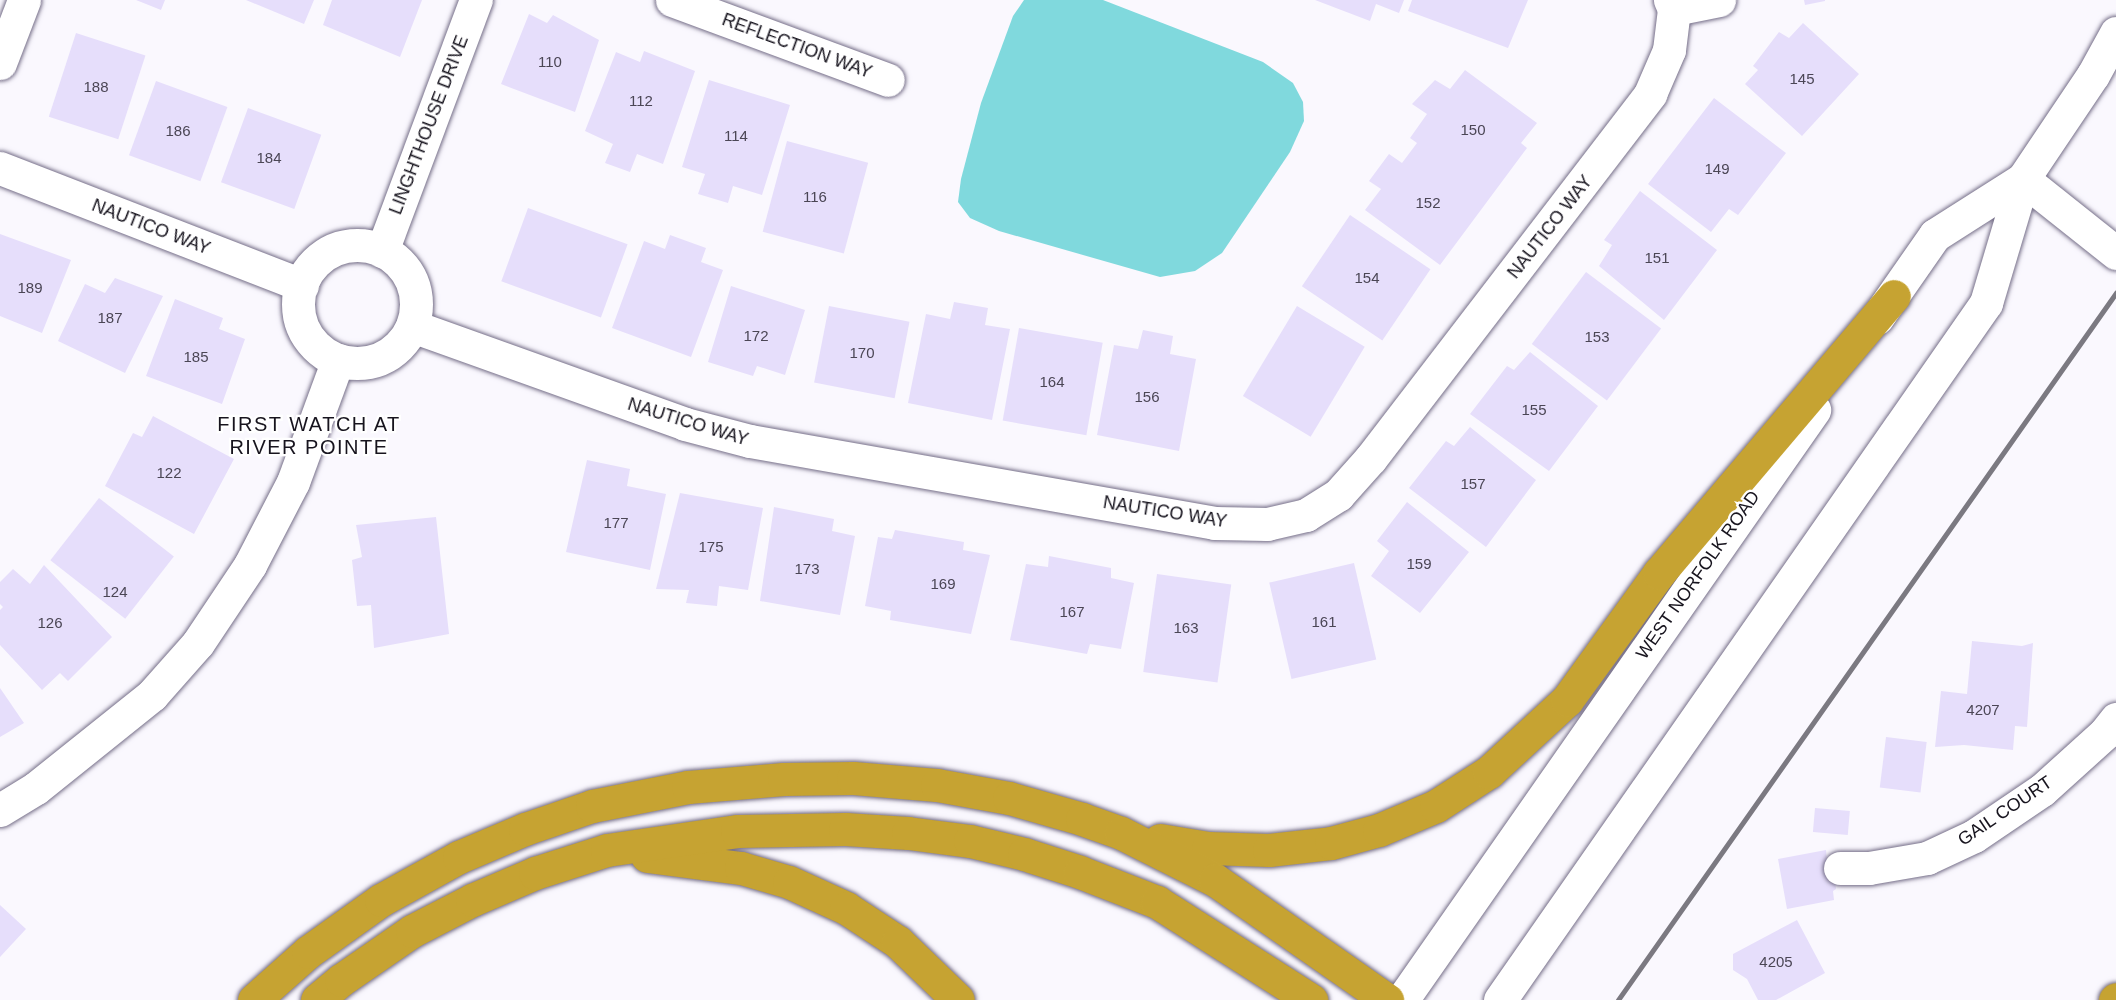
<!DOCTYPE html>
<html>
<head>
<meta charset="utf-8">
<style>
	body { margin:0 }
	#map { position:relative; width:2116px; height:1000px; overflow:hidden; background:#faf8fe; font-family:Helvetica,sans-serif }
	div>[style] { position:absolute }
	.water>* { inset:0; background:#80d9dd }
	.building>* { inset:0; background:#e6defb; transform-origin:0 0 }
	.roads { filter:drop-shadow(0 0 2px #756e88) drop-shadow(0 0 2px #756e88) }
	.minor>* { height:33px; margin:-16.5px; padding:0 16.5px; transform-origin:16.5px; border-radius:16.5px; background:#fff }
	.minor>.ring { margin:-16.5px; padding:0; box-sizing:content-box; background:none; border:33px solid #fff; border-radius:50% }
	.tertiary>* { height:33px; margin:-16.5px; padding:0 16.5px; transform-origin:16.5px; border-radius:16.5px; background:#fff }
	.motorway>* { height:33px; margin:-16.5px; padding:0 16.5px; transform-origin:16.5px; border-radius:16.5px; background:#c6a332 }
	.rail>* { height:4.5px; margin:-2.25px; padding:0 2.25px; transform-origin:2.25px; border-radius:2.25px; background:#7b7981 }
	span { translate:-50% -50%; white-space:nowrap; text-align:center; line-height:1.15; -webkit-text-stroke:4.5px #fff; paint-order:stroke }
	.number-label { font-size:15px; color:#4b4655 }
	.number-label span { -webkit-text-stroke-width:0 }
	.street-label { font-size:18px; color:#17141e }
	.neighbourhood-label { font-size:20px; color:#17141e; letter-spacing:1.5px }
</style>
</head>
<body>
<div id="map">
	<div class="water">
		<i style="clip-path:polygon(1024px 0,1103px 0,1263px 62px,1293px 83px,1303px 102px,1304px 121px,1290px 152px,1222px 253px,1195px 271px,1160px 277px,999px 231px,970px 218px,958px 202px,961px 179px,981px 103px,1013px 16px)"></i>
	</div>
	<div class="building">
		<i style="clip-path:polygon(136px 0,165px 0,161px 10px)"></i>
		<i style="clip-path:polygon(246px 0,314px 0,304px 24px)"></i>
		<i style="clip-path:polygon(332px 0,422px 0,400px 57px,323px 25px)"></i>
		<i style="clip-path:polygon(1315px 0,1404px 0,1399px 13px,1376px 4px,1370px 21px)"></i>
		<i style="clip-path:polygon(1412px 0,1528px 0,1508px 48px,1408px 11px)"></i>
		<i style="clip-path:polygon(1804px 0,1825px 0,1825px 1px,1805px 5px)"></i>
		<i style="clip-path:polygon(529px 14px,547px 23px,553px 15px,599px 40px,575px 112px,501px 84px)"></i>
		<i style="clip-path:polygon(1803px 23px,1859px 74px,1802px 136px,1745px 84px,1758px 70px,1753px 66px,1779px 32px,1789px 38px)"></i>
		<i style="left:76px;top:33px;width:73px;height:88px;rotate:18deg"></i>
		<i style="clip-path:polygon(644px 51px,695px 71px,663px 164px,637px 154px,630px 172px,605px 163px,613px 144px,585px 131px,616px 52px,640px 62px)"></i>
		<i style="clip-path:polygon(1465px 70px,1537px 123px,1521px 143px,1527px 148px,1440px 265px,1365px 210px,1381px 189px,1369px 181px,1389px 154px,1402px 163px,1417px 143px,1410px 138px,1427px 114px,1412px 104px,1435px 80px,1450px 89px)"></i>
		<i style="clip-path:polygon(709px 80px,790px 105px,762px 195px,733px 186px,728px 203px,698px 194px,705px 174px,682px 167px)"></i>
		<i style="left:156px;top:81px;width:76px;height:79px;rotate:20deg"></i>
		<i style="clip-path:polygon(1714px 98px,1786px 153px,1738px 215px,1729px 209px,1711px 232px,1648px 184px)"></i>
		<i style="left:248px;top:108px;width:78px;height:79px;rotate:20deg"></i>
		<i style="left:787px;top:141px;width:84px;height:94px;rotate:15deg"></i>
		<i style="clip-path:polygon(1640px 191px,1717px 250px,1664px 320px,1599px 266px,1612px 245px,1604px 240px)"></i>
		<i style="left:528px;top:208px;width:106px;height:78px;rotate:20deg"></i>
		<i style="left:1350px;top:215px;width:97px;height:86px;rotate:34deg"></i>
		<i style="clip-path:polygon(0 234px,71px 260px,42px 333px,0 316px)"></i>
		<i style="clip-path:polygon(670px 235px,706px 248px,701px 262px,723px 270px,691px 357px,612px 328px,644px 241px,665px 249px)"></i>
		<i style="left:1586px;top:272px;width:94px;height:90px;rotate:37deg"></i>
		<i style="clip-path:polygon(115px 278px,163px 296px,125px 373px,58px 341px,85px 284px,105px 293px)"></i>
		<i style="clip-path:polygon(731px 286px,805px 310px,785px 375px,757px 366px,753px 376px,708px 362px)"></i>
		<i style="clip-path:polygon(175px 299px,223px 318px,219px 329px,245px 339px,222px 404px,146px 376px)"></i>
		<i style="clip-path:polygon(954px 302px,988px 308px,985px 325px,1010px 329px,992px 420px,908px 403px,926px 314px,950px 319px)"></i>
		<i style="left:829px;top:306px;width:82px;height:78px;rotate:11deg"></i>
		<i style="left:1297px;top:306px;width:79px;height:105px;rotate:31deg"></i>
		<i style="left:1019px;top:328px;width:85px;height:94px;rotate:10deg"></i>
		<i style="clip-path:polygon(1143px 330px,1173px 336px,1170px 354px,1196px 359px,1179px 451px,1097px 435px,1114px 345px,1138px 349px)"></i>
		<i style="clip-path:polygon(1530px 352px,1598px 406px,1549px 471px,1470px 414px,1507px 366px,1514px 370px)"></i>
		<i style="clip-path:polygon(153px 416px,234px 459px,194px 534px,105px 486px,133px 433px,142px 437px)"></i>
		<i style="clip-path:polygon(1470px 427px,1536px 480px,1486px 547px,1409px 488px,1446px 441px,1454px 446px)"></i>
		<i style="clip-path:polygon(587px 460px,630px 469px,627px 486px,666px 494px,650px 570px,566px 552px)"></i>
		<i style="clip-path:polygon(680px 493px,763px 508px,748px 590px,719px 586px,717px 606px,686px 603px,689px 590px,656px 589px)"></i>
		<i style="left:99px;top:498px;width:95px;height:79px;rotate:38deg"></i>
		<i style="clip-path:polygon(1407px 502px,1469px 552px,1420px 613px,1371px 576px,1389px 551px,1377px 541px)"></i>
		<i style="clip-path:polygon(774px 507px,834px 519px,832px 531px,855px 536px,840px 615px,760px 601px)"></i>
		<i style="clip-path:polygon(436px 517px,449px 634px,374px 648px,371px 605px,357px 606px,352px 560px,362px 557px,356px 525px)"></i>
		<i style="clip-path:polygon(895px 530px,964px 542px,963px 550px,990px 555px,971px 634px,890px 620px,891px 611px,865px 606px,878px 537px,892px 539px)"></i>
		<i style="clip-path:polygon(1049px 556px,1111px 568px,1111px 578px,1134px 583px,1121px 649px,1090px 644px,1087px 654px,1010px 640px,1026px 564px,1048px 567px)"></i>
		<i style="left:1354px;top:563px;width:99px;height:87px;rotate:77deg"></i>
		<i style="clip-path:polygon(44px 565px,112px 637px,68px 681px,60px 673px,42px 690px,0 645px,0 610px,3px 607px,0 604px,0 582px,13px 569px,30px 584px)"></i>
		<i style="left:1157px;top:574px;width:75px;height:99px;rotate:8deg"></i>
		<i style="clip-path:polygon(1972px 641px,2022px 646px,2033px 643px,2027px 727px,2015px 726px,2013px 750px,1964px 745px,1935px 747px,1941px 691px,1967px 694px)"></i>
		<i style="clip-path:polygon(0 688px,24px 723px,0 737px)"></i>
		<i style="left:1886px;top:737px;width:41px;height:51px;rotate:7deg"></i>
		<i style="left:1815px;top:808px;width:35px;height:24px;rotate:5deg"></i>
		<i style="clip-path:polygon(1826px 850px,1827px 861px,1832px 859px,1836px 889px,1833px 891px,1834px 900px,1787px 909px,1778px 859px)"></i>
		<i style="clip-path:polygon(0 905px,26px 929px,0 957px)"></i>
		<i style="clip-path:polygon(1797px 920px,1825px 973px,1776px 1000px,1758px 1000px,1747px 979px,1733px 970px,1733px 954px)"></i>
	</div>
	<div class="roads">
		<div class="minor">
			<i style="left:672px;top:0;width:230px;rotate:20.3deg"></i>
			<i style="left:1674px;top:9px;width:46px;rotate:-11.3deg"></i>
			<i style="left:0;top:63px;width:67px;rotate:-69.1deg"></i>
			<i style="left:0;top:168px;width:324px;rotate:21.2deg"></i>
			<i style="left:2023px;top:179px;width:119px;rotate:38.5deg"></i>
			<i class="ring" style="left:298px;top:245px;width:85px;height:85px"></i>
			<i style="left:382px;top:251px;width:268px;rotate:-69.5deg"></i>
			<i style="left:412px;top:326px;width:290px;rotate:19.7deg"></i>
			<i style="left:685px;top:424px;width:67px;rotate:14.7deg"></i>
			<i style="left:750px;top:441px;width:471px;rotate:10deg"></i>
			<i style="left:1214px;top:523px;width:53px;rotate:1.1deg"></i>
			<i style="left:1267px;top:524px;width:40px;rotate:-13deg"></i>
			<i style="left:1306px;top:515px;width:38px;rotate:-32deg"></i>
			<i style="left:1338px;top:495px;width:50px;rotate:-48.3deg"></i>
			<i style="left:1371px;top:458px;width:459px;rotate:-52.5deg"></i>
			<i style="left:1650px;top:94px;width:48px;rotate:-66.6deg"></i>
			<i style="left:1669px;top:50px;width:41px;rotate:-83deg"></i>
			<i style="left:1674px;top:9px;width:10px;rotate:-114deg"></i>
			<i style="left:0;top:810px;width:42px;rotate:-31.4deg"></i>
			<i style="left:36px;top:788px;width:149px;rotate:-38.7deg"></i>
			<i style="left:152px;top:695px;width:69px;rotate:-48.5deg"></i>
			<i style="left:198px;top:643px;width:94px;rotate:-56.3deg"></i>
			<i style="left:250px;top:565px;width:93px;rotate:-62.6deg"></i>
			<i style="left:293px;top:482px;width:130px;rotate:-69.8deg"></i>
			<i style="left:1840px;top:868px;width:29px"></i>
			<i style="left:1869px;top:868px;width:59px;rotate:-9.8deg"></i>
			<i style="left:1927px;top:858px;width:52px;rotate:-25.1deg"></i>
			<i style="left:1974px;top:836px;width:82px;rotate:-34.1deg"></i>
			<i style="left:2042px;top:790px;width:85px;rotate:-42.1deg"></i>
			<i style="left:2105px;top:733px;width:18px;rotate:-52deg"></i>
		</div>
		<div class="tertiary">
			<i style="left:1877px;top:318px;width:101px;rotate:-55.1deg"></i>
			<i style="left:1935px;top:235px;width:104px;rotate:-32.5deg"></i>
			<i style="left:1402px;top:1000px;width:720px;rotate:-55.07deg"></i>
			<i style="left:1500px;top:1000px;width:850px;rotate:-55.11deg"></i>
			<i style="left:1986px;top:303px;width:129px;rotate:-73.4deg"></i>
			<i style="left:2023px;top:179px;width:125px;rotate:-56.1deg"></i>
			<i style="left:2093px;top:75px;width:48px;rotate:-61.3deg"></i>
		</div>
		<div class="motorway">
			<i style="left:1160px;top:840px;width:49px;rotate:9.5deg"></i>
			<i style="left:1208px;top:848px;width:61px;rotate:1.9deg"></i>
			<i style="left:1269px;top:850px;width:62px;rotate:-6.4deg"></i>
			<i style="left:1331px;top:843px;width:50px;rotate:-15.2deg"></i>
			<i style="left:1379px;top:830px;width:62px;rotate:-22.8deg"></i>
			<i style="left:1436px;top:806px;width:63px;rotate:-32.7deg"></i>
			<i style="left:1489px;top:772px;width:106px;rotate:-42.7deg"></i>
			<i style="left:1567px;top:700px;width:157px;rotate:-54.1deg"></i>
			<i style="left:1659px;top:573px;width:363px;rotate:-49.7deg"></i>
			<i style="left:647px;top:856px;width:95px;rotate:7.3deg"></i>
			<i style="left:741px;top:868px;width:50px;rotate:16.3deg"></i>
			<i style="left:789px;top:882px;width:63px;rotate:24.5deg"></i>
			<i style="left:846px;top:908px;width:62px;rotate:33.2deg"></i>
			<i style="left:898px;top:942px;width:83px;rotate:44deg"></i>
			<i style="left:254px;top:1000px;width:72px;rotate:-41.6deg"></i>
			<i style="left:308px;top:952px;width:90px;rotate:-35.5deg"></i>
			<i style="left:381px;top:900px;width:89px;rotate:-28.9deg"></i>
			<i style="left:459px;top:857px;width:72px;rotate:-23deg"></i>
			<i style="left:525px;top:829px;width:71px;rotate:-18.9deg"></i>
			<i style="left:592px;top:806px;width:98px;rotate:-11.2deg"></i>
			<i style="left:688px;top:787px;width:96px;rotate:-4.8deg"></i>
			<i style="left:784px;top:779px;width:69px;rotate:-0.8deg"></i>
			<i style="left:853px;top:778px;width:84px;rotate:4.8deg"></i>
			<i style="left:937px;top:785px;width:73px;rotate:10.2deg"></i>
			<i style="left:1009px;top:798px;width:76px;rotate:16deg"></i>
			<i style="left:1082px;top:819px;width:41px;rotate:19.7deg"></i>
			<i style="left:1121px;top:833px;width:105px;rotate:26.6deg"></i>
			<i style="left:1215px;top:880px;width:210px;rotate:34.9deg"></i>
			<i style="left:317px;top:1000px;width:31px;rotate:-40deg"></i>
			<i style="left:341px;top:980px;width:86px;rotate:-34.6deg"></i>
			<i style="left:412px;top:931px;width:68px;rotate:-27.3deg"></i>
			<i style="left:472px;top:900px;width:69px;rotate:-23.2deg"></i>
			<i style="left:535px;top:873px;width:76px;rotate:-17.7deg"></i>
			<i style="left:607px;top:850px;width:131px;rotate:-8.3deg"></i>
			<i style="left:737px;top:831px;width:108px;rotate:-1.1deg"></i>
			<i style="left:845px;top:829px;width:63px;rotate:3.6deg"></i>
			<i style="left:908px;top:833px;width:63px;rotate:7.4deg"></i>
			<i style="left:970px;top:841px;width:56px;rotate:13.5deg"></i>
			<i style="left:1024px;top:854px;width:59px;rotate:17.8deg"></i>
			<i style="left:1080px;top:872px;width:83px;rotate:21.3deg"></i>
			<i style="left:1157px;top:902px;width:183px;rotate:32.5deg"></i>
			<i style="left:2115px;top:1000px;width:1px;rotate:-45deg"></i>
		</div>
	</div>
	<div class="rail">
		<i style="left:1618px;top:1000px;width:865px;rotate:-54.84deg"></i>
	</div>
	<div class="number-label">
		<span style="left:550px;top:62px">110</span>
		<span style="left:1802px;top:79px">145</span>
		<span style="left:96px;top:87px">188</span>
		<span style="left:641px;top:101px">112</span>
		<span style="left:1473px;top:130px">150</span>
		<span style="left:178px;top:131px">186</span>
		<span style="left:736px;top:136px">114</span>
		<span style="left:269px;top:158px">184</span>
		<span style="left:1717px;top:169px">149</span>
		<span style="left:815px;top:197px">116</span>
		<span style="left:1428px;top:203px">152</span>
		<span style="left:1657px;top:258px">151</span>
		<span style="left:1367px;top:278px">154</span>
		<span style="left:30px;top:288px">189</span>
		<span style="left:110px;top:318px">187</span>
		<span style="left:756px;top:336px">172</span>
		<span style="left:1597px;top:337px">153</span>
		<span style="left:862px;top:353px">170</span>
		<span style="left:196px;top:357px">185</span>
		<span style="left:1052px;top:382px">164</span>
		<span style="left:1147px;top:397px">156</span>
		<span style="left:1534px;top:410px">155</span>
		<span style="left:169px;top:473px">122</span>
		<span style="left:1473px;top:484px">157</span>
		<span style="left:616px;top:523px">177</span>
		<span style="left:711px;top:547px">175</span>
		<span style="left:1419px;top:564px">159</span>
		<span style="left:807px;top:569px">173</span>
		<span style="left:943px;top:584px">169</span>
		<span style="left:115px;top:592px">124</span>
		<span style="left:1072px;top:612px">167</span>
		<span style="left:1324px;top:622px">161</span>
		<span style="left:50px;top:623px">126</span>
		<span style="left:1186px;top:628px">163</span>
		<span style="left:1983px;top:710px">4207</span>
		<span style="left:1776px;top:962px">4205</span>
	</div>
	<div class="street-label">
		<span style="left:797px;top:46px;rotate:20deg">REFLECTION WAY</span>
		<span style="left:429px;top:125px;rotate:-69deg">LINGHTHOUSE DRIVE</span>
		<span style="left:151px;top:227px;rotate:21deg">NAUTICO WAY</span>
		<span style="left:1550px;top:227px;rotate:-52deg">NAUTICO WAY</span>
		<span style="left:688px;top:422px;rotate:17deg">NAUTICO WAY</span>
		<span style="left:1165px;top:512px;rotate:9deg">NAUTICO WAY</span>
		<span style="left:1698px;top:575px;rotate:-55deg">WEST NORFOLK ROAD</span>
		<span style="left:2005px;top:811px;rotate:-34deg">GAIL COURT</span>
	</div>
	<div class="neighbourhood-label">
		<span style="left:309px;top:436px">FIRST WATCH AT<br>RIVER POINTE</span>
	</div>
</div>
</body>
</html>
